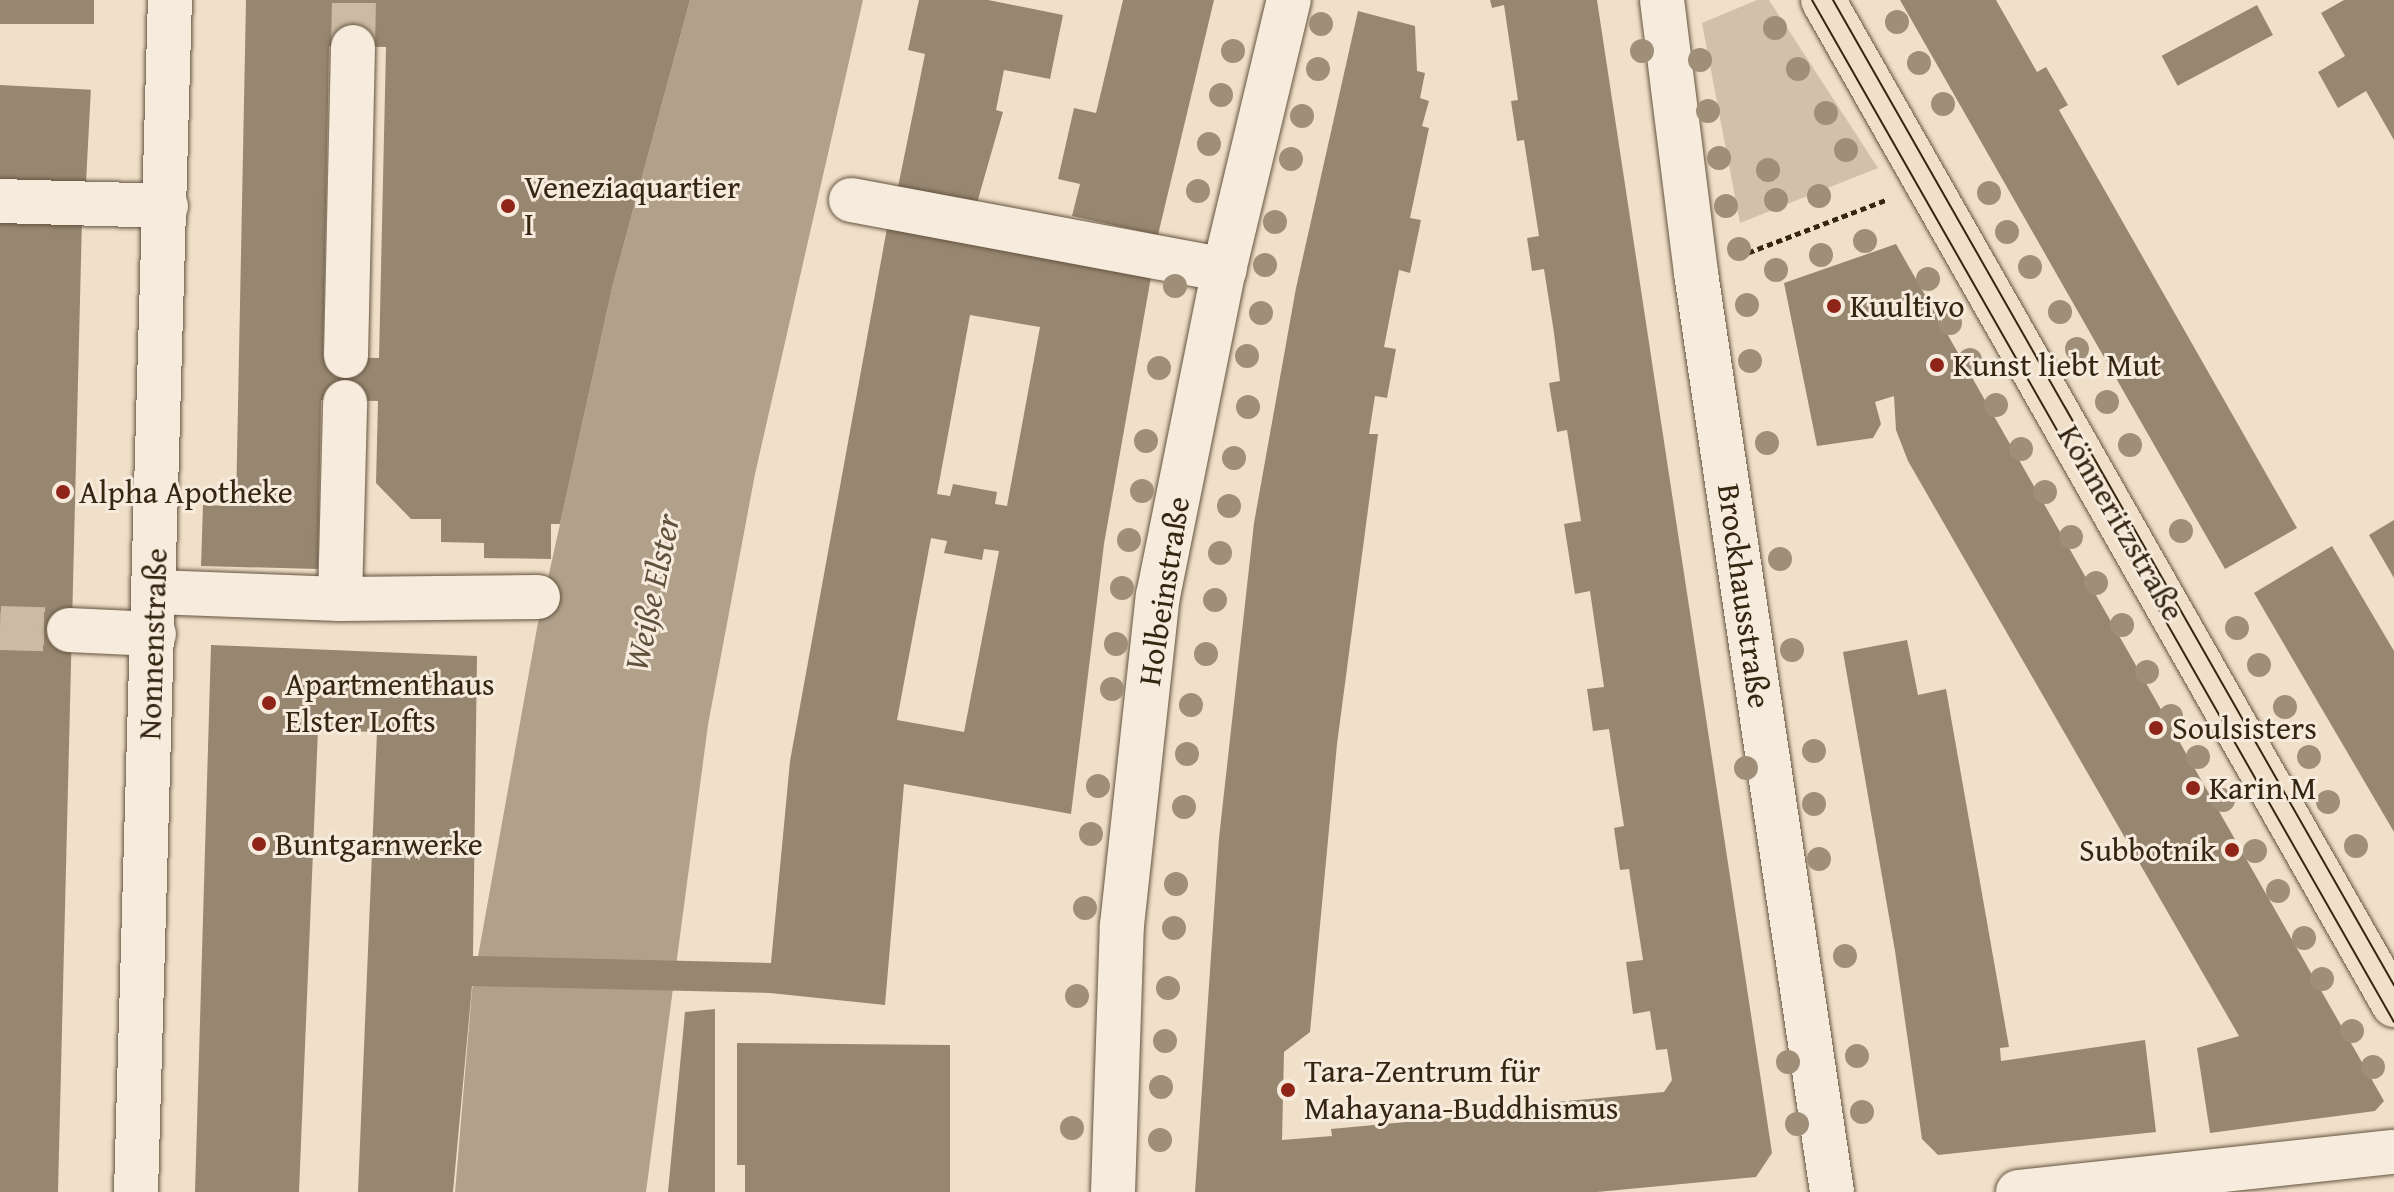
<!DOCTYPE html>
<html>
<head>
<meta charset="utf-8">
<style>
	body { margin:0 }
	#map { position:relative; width:2394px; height:1192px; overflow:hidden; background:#f1e0c9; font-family:"Gentium Book Plus",serif }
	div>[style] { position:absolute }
	.green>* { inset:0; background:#d1c0aa }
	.water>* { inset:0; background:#b1a18b }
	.building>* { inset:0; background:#978771; transform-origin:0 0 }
	.minor-tunnel>* { height:44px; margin-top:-22px; transform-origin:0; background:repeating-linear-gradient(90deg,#cbbba4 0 44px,transparent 0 66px) }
	.path>* { height:5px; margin-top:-2.5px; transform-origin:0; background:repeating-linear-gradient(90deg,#352612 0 6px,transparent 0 10px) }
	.roads { filter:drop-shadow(0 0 2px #645440) drop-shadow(0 0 2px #645440) }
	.minor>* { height:44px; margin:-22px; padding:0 22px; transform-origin:22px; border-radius:22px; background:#f6ebdc }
	.major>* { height:44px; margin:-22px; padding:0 22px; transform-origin:22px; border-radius:22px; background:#f1e0c9 }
	.tram>* { height:2px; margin:-1px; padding:0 1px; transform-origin:1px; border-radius:1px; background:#352612 }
	.trees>* { width:24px; height:24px; margin:-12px; border-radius:50%; background:#9f8f79 }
	.dots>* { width:22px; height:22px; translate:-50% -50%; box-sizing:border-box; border:4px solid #f6ebdc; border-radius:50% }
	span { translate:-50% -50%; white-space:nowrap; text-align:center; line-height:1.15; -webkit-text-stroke:6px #f6ebdc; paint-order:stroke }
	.poi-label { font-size:32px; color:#352612 }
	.left { translate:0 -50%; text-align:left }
	.right { translate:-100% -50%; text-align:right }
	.street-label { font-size:32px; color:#352612 }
	.water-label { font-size:34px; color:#60513c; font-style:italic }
</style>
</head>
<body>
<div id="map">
	<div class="green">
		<i style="clip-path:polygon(1757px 0,1769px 0,1878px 168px,1740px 223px,1702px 23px)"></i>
	</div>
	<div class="water">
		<i style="clip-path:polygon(690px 0,863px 0,755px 474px,708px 725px,646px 1192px,455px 1192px,472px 990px,537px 628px,613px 284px)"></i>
	</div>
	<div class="building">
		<i style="left:0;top:0;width:94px;height:24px"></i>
		<i style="clip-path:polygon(evenodd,246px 0,690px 0,613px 284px,560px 524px,551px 524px,551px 559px,484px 558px,484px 543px,441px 542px,441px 519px,411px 519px,376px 483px,378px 401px,321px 400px,318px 569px,201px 566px,203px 505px,236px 506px,246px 0,329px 46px,386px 47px,379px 358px,323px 357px,329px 46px)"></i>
		<i style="clip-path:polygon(919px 0,988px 0,1063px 15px,1050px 79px,1004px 70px,996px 110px,1003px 112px,977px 203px,898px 187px,925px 54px,908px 50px)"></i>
		<i style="clip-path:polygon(1123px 0,1214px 0,1158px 235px,1072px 216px,1080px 184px,1058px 179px,1074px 108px,1096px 113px)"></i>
		<i style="clip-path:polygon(1490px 0,1597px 0,1772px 1153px,1756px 1177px,1597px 1192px,1195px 1192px,1219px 838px,1254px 523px,1296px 288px,1358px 11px,1415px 26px,1417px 71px,1425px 73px,1420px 98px,1429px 101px,1422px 126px,1429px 128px,1410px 218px,1421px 220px,1410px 273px,1399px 270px,1384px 347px,1396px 349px,1387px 398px,1375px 396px,1369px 434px,1378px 434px,1337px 744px,1310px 1032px,1284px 1052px,1282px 1140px,1332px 1136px,1331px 1129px,1481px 1115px,1480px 1109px,1664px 1092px,1672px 1080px,1667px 1049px,1656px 1050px,1650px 1011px,1633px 1014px,1626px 962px,1643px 960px,1629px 869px,1620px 870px,1614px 828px,1624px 826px,1609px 729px,1593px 731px,1587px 689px,1604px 687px,1590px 591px,1575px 594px,1564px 524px,1581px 521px,1567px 430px,1557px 432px,1549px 383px,1560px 381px,1554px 333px,1544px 269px,1532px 271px,1527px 238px,1539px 236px,1524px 140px,1517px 141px,1511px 101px,1518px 100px,1504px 5px,1492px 8px)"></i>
		<i style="clip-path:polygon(1900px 0,1996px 0,2037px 72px,2046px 67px,2068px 105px,2059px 110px,2297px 528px,2225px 569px)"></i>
		<i style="clip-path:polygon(2344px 0,2394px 0,2394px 140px,2366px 91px,2338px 108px,2318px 72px,2345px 56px,2321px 13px)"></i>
		<i style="left:2257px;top:5px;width:34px;height:108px;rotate:62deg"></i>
		<i style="left:0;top:85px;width:91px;height:98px;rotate:3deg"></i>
		<i style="clip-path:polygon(0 215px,82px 219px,58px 1192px,0 1192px)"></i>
		<i style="clip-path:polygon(evenodd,887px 228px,1151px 277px,1104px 544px,1071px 814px,904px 784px,885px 1005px,770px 993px,472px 986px,453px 1192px,358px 1192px,377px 732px,318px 730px,299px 1192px,195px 1192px,211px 645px,477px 656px,473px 956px,771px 963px,790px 761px,887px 228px,970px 315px,1040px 327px,1007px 506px,995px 504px,997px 492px,953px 484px,950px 496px,937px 494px,970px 315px,887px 228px,931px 538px,947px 541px,944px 553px,982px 560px,984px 549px,999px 551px,964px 732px,897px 720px,931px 538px)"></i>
		<i style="clip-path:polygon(1896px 244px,2384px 1101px,2375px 1111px,2210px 1133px,2197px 1048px,2239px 1036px,1908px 461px,1896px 430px,1894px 396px,1875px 402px,1881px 424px,1873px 438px,1817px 446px,1784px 283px)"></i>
		<i style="clip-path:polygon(2394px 520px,2394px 578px,2369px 535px)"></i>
		<i style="clip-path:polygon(2332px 546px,2394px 651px,2394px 832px,2254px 593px)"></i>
		<i style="clip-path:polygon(1907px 640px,1918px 695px,1946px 689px,2009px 1047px,2000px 1048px,2001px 1061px,2145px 1040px,2156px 1132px,1938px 1155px,1922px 1139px,1895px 951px,1843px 652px)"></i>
		<i style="clip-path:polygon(715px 1009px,715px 1192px,668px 1192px,685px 1012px)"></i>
		<i style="clip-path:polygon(737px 1043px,950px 1045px,950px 1192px,745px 1192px,745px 1165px,737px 1165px)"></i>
	</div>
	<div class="minor-tunnel">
		<i style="left:353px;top:47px;width:47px;rotate:-88.8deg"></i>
		<i style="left:0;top:628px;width:69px;rotate:1.7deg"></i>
	</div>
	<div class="path">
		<i style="left:1739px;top:256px;width:157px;rotate:-20.9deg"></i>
	</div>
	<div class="roads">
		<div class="minor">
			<i style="left:1662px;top:0;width:275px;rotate:82.9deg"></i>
			<i style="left:1696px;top:273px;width:929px;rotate:81.58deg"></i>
			<i style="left:851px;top:200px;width:380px;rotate:10.6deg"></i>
			<i style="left:0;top:201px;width:166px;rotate:1.7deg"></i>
			<i style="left:346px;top:356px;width:309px;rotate:-88.7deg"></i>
			<i style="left:155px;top:592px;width:185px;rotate:2.2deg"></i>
			<i style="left:340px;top:599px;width:198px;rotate:-0.6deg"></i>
			<i style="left:340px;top:599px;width:197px;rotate:-88.5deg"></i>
			<i style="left:69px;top:630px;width:85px;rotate:2.7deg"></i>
			<i style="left:136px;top:1192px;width:1192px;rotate:-88.37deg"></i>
			<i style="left:1113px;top:1192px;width:267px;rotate:-88.1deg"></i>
			<i style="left:1122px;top:925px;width:331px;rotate:-83.8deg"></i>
			<i style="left:1158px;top:596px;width:333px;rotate:-78.6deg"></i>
			<i style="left:1224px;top:270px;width:278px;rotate:-76.5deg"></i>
			<i style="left:2018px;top:1192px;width:378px;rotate:-6.1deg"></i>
		</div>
		<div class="major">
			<i style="left:1823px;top:0;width:1156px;rotate:60.4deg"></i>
		</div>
	</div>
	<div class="tram">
		<i style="left:1812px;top:0;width:1176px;rotate:60.34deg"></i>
		<i style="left:1833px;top:0;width:1134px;rotate:60.34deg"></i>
	</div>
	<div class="trees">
		<i style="left:1897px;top:22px"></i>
		<i style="left:1321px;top:24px"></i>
		<i style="left:1775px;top:28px"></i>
		<i style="left:1233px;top:51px"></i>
		<i style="left:1642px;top:51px"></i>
		<i style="left:1700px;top:60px"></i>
		<i style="left:1919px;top:63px"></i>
		<i style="left:1318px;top:69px"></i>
		<i style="left:1798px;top:69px"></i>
		<i style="left:1221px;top:95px"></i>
		<i style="left:1943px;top:104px"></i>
		<i style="left:1708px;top:111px"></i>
		<i style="left:1826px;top:113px"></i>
		<i style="left:1302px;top:116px"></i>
		<i style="left:1209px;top:144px"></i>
		<i style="left:1846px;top:150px"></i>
		<i style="left:1719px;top:158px"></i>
		<i style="left:1291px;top:159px"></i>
		<i style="left:1768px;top:170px"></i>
		<i style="left:1198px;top:191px"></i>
		<i style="left:1989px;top:193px"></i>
		<i style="left:1819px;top:196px"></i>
		<i style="left:1776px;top:200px"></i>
		<i style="left:1726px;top:206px"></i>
		<i style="left:1275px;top:222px"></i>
		<i style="left:2007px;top:232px"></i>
		<i style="left:1865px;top:241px"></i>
		<i style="left:1739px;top:249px"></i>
		<i style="left:1821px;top:255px"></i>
		<i style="left:1265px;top:265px"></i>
		<i style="left:2030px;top:267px"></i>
		<i style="left:1776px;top:270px"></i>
		<i style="left:1928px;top:279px"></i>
		<i style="left:1175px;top:286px"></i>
		<i style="left:1747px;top:305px"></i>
		<i style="left:2060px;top:312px"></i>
		<i style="left:1261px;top:313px"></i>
		<i style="left:1950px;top:323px"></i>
		<i style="left:2077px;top:349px"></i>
		<i style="left:1247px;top:356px"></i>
		<i style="left:1970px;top:360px"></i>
		<i style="left:1750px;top:361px"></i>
		<i style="left:1159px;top:368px"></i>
		<i style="left:2107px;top:402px"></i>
		<i style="left:1996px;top:405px"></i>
		<i style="left:1248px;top:407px"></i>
		<i style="left:1146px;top:441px"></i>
		<i style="left:1767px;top:443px"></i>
		<i style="left:2130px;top:445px"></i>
		<i style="left:2021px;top:449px"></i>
		<i style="left:1234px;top:458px"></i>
		<i style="left:1142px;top:491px"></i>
		<i style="left:2045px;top:492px"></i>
		<i style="left:1229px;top:506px"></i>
		<i style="left:2181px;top:531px"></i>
		<i style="left:2071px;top:537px"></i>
		<i style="left:1129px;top:540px"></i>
		<i style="left:1220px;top:553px"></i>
		<i style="left:1780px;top:559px"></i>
		<i style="left:2096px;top:583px"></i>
		<i style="left:1122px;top:588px"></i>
		<i style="left:1215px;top:600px"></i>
		<i style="left:2122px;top:625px"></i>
		<i style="left:2237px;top:628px"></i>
		<i style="left:1116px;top:644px"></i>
		<i style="left:1792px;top:650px"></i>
		<i style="left:1206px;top:654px"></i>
		<i style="left:2259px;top:665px"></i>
		<i style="left:2147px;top:672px"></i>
		<i style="left:1112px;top:689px"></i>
		<i style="left:1191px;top:705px"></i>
		<i style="left:2285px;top:707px"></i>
		<i style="left:2171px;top:716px"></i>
		<i style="left:1814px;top:751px"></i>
		<i style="left:1187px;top:754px"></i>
		<i style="left:2198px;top:757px"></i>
		<i style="left:2309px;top:757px"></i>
		<i style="left:1746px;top:768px"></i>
		<i style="left:1098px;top:786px"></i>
		<i style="left:2223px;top:800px"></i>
		<i style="left:2328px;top:802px"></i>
		<i style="left:1814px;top:804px"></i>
		<i style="left:1184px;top:807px"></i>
		<i style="left:1091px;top:834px"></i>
		<i style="left:2356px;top:846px"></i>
		<i style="left:2255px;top:851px"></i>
		<i style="left:1819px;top:859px"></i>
		<i style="left:1176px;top:884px"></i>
		<i style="left:2278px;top:891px"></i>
		<i style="left:1085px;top:908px"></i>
		<i style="left:1174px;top:928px"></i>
		<i style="left:2304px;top:938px"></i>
		<i style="left:1845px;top:956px"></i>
		<i style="left:2322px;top:979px"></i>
		<i style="left:1168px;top:988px"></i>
		<i style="left:1077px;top:996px"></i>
		<i style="left:2352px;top:1031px"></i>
		<i style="left:1165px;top:1041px"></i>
		<i style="left:1857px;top:1056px"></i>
		<i style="left:1788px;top:1062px"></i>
		<i style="left:2373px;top:1067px"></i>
		<i style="left:1161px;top:1087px"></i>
		<i style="left:1862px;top:1112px"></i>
		<i style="left:1797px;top:1124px"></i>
		<i style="left:1072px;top:1128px"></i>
		<i style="left:1160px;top:1140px"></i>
	</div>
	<div class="dots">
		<i style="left:508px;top:206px;background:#8f2418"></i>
		<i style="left:1834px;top:306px;background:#8f2418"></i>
		<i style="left:1937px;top:365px;background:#8f2418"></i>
		<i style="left:63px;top:492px;background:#8f2418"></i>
		<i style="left:269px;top:703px;background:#8f2418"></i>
		<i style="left:2156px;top:728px;background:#8f2418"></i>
		<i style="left:2193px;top:788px;background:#8f2418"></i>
		<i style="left:259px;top:844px;background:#8f2418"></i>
		<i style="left:2232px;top:850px;background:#8f2418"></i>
		<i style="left:1288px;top:1090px;background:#8f2418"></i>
	</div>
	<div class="poi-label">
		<span class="left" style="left:524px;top:206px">Veneziaquartier<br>I</span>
		<span class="left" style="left:1850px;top:306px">Kuultivo</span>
		<span class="left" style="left:1953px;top:365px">Kunst liebt Mut</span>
		<span class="left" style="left:79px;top:492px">Alpha Apotheke</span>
		<span class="left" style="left:285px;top:703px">Apartmenthaus<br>Elster Lofts</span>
		<span class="left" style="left:2172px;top:728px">Soulsisters</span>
		<span class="left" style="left:2209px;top:788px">Karin M</span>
		<span class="left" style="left:275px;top:844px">Buntgarnwerke</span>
		<span class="right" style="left:2216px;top:850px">Subbotnik</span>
		<span class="left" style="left:1304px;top:1090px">Tara-Zentrum für<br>Mahayana-Buddhismus</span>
	</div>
	<div class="street-label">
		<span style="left:2121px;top:523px;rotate:60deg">Könneritzstraße</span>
		<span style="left:1164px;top:591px;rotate:-81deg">Holbeinstraße</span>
		<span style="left:1744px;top:596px;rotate:82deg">Brockhausstraße</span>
		<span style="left:153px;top:644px;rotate:-88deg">Nonnenstraße</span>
	</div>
	<div class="water-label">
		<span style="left:651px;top:592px;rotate:-78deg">Weiße Elster</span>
	</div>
</div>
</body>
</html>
